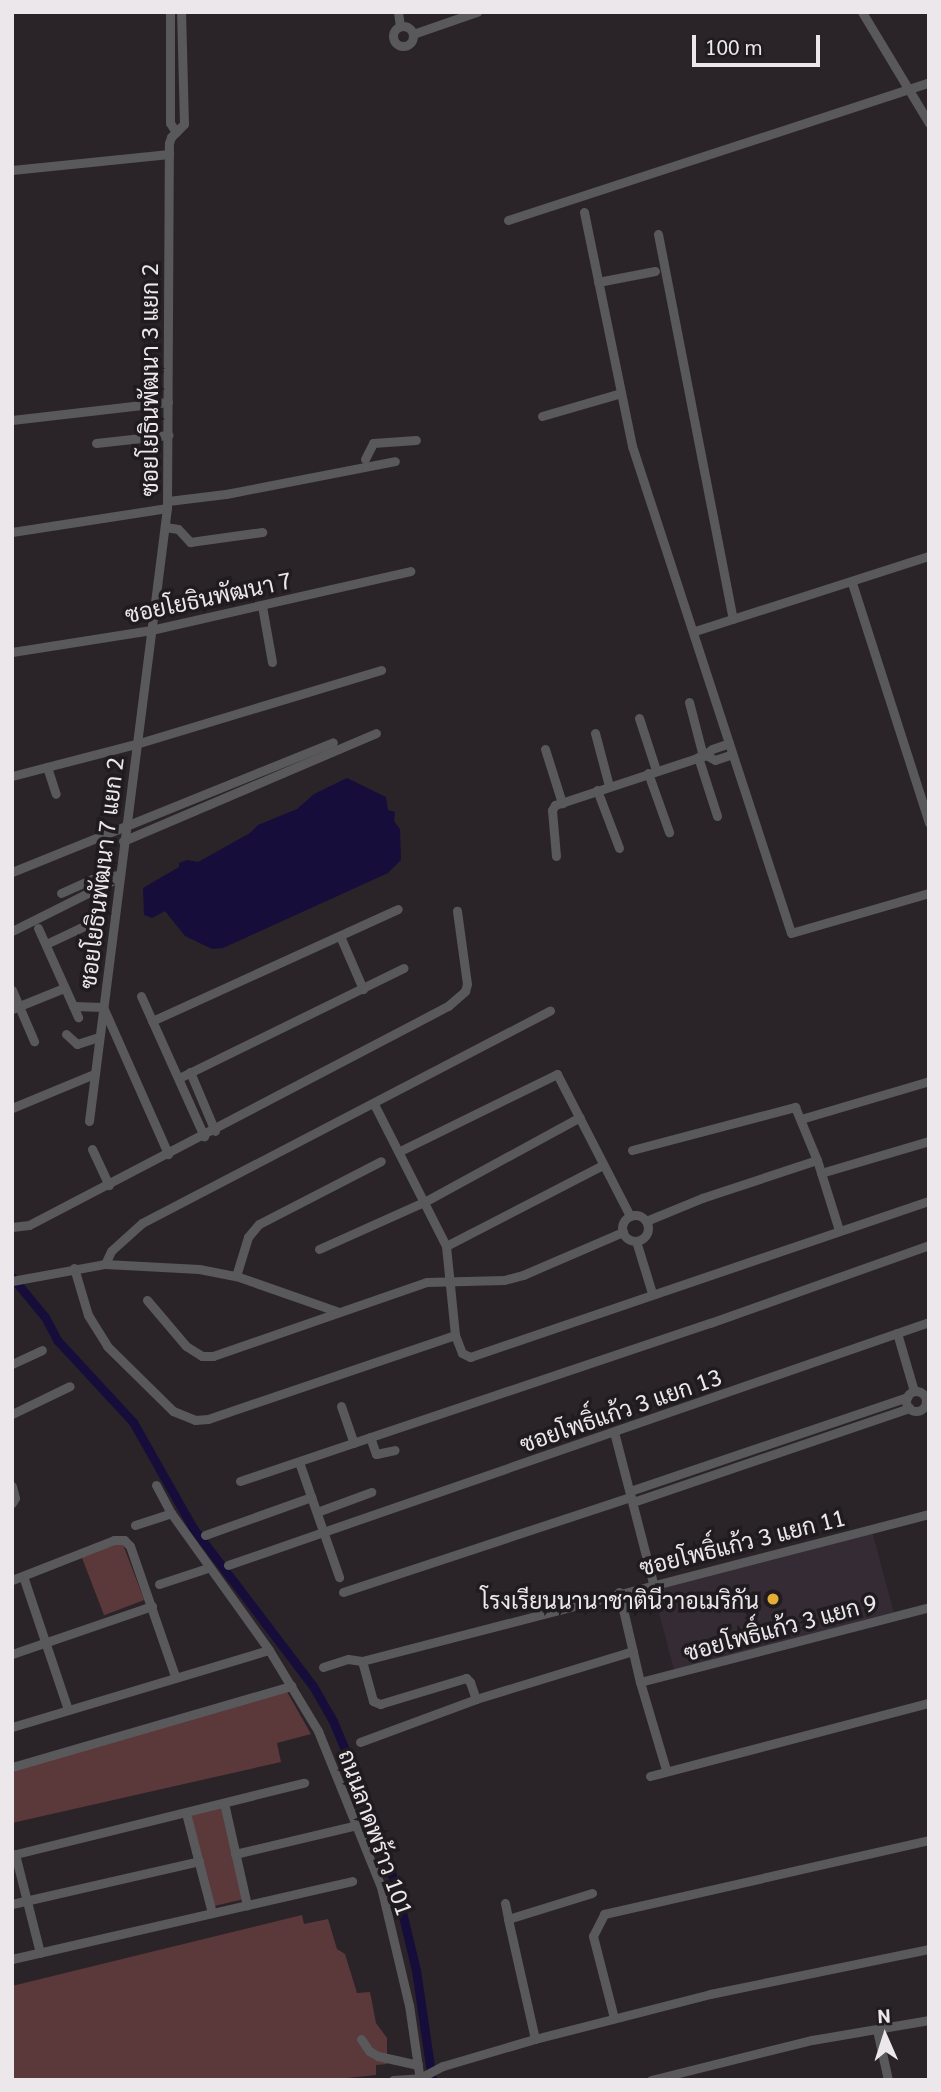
<!DOCTYPE html>
<html>
<head>
<meta charset="utf-8">
<style>
	body { margin:0 }
	#map { position:relative; width:941px; height:2092px; overflow:hidden; background:#2a2429; font-family:Georgia,Sarabun,serif }
	div>[style] { position:absolute }
	.built>* { inset:0; background:#352b34; transform-origin:0 0 }
	.green>* { inset:0; background:#5b383a; transform-origin:0 0 }
	.water>* { inset:0; background:#170d3a }
	.canal>* { height:9px; margin:-4.5px; padding:0 4.5px; transform-origin:4.5px; border-radius:4.5px; background:#170d3a }
	.minor>* { height:9px; margin:-4.5px; padding:0 4.5px; transform-origin:4.5px; border-radius:4.5px; background:#59585b }
	.minor>.ring { margin:-4.5px; padding:0; box-sizing:content-box; background:none; border:9px solid #59585b; border-radius:50% }
	.dots>* { width:19px; height:19px; translate:-50% -50%; box-sizing:border-box; border:4px solid #201b1f; border-radius:50% }
	span { translate:-50% -50%; white-space:nowrap; text-align:center; line-height:1.15; -webkit-text-stroke:7px #201b1f; paint-order:stroke }
	.street-label { font-size:23px; color:#ebe7ea }
	.poi-label { font-size:23px; color:#ebe7ea }
	.right { translate:-100% -50%; text-align:right }
	.frame { position:absolute; inset:0; border:14px solid #ebe7ea; pointer-events:none }
	.north { position:absolute; left:850px; top:2001px; width:70px; height:70px; -webkit-text-stroke:5px #201b1f; paint-order:stroke; rotate:357deg; font-size:19px; font-weight:700; line-height:28px; text-align:center; color:#ebe7ea }
	.north::after { content:''; display:block; margin:auto; width:24px; height:32px; background:#ebe7ea; clip-path:polygon(50% 0,100% 100%,50% 72%,0 100%) }
	.scale { position:absolute; left:692px; top:35px; width:128px; height:32px; box-sizing:border-box; border:4px solid #ebe7ea; border-top:0; padding-left:9px; font-size:21px; line-height:24px; white-space:nowrap; color:#ebe7ea; -webkit-text-stroke:5px #201b1f; paint-order:stroke }
</style>
</head>
<body>
<div id="map">
	<div class="built">
		<i style="left:872px;top:1531px;width:84px;height:227px;rotate:75deg"></i>
	</div>
	<div class="green">
		<i style="left:122px;top:1542px;width:62px;height:43px;rotate:69deg"></i>
		<i style="clip-path:polygon(286px 1690px,311px 1734px,277px 1743px,281px 1762px,12px 1823px,12px 1769px)"></i>
		<i style="left:221px;top:1807px;width:95px;height:31px;rotate:77deg"></i>
		<i style="clip-path:polygon(302px 1915px,304px 1924px,328px 1919px,337px 1949px,345px 1954px,357px 1993px,370px 1992px,376px 2023px,387px 2038px,387px 2064px,376px 2065px,376px 2075px,328px 2080px,12px 2080px,12px 1986px)"></i>
	</div>
	<div class="water">
		<i style="clip-path:polygon(347px 778px,386px 797px,388px 810px,395px 812px,394px 821px,400px 829px,401px 860px,388px 873px,223px 948px,212px 949px,185px 936px,165px 911px,152px 918px,144px 915px,143px 888px,179px 867px,179px 863px,187px 860px,198px 862px,250px 833px,258px 825px,297px 809px,314px 794px)"></i>
	</div>
	<div class="canal">
		<i style="left:12px;top:1277px;width:52px;rotate:50.5deg"></i>
		<i style="left:45px;top:1317px;width:27px;rotate:62deg"></i>
		<i style="left:58px;top:1341px;width:110px;rotate:47.2deg"></i>
		<i style="left:133px;top:1422px;width:122px;rotate:60.5deg"></i>
		<i style="left:193px;top:1528px;width:198px;rotate:52.8deg"></i>
		<i style="left:313px;top:1686px;width:40px;rotate:60.3deg"></i>
		<i style="left:333px;top:1721px;width:106px;rotate:67.3deg"></i>
		<i style="left:374px;top:1819px;width:71px;rotate:72.1deg"></i>
		<i style="left:396px;top:1887px;width:85px;rotate:76.5deg"></i>
		<i style="left:416px;top:1970px;width:111px;rotate:81.7deg"></i>
	</div>
	<div class="minor">
		<i style="left:170px;top:12px;width:111px;rotate:90deg"></i>
		<i style="left:170px;top:123px;width:11px;rotate:56deg"></i>
		<i style="left:398px;top:12px;width:14px;rotate:82deg"></i>
		<i style="left:862px;top:12px;width:130px;rotate:58.9deg"></i>
		<i class="ring" style="left:393px;top:26px;width:11px;height:11px"></i>
		<i style="left:413px;top:34px;width:68px;rotate:-19deg"></i>
		<i style="left:12px;top:170px;width:158px;rotate:-5.8deg"></i>
		<i style="left:584px;top:212px;width:239px;rotate:78.4deg"></i>
		<i style="left:632px;top:446px;width:512px;rotate:71.92deg"></i>
		<i style="left:791px;top:933px;width:144px;rotate:-16.2deg"></i>
		<i style="left:508px;top:220px;width:443px;rotate:-18.1deg"></i>
		<i style="left:658px;top:234px;width:392px;rotate:79deg"></i>
		<i style="left:598px;top:282px;width:58px;rotate:-10.9deg"></i>
		<i style="left:542px;top:416px;width:82px;rotate:-16.2deg"></i>
		<i style="left:12px;top:420px;width:157px;rotate:-6.6deg"></i>
		<i style="left:96px;top:443px;width:73px;rotate:-6.3deg"></i>
		<i style="left:365px;top:459px;width:18px;rotate:-63deg"></i>
		<i style="left:373px;top:443px;width:43px;rotate:-4deg"></i>
		<i style="left:168px;top:501px;width:58px;rotate:-6.9deg"></i>
		<i style="left:226px;top:494px;width:172px;rotate:-11deg"></i>
		<i style="left:165px;top:527px;width:13px;rotate:9deg"></i>
		<i style="left:178px;top:529px;width:18px;rotate:47deg"></i>
		<i style="left:190px;top:542px;width:73px;rotate:-7.9deg"></i>
		<i style="left:12px;top:532px;width:157px;rotate:-8.8deg"></i>
		<i style="left:852px;top:583px;width:252px;rotate:72.2deg"></i>
		<i style="left:262px;top:606px;width:57px;rotate:79.9deg"></i>
		<i style="left:695px;top:631px;width:246px;rotate:-17.8deg"></i>
		<i style="left:12px;top:652px;width:141px;rotate:-9deg"></i>
		<i style="left:151px;top:630px;width:266px;rotate:-12.8deg"></i>
		<i style="left:689px;top:702px;width:56px;rotate:75.5deg"></i>
		<i style="left:639px;top:718px;width:55px;rotate:71.9deg"></i>
		<i style="left:595px;top:733px;width:55px;rotate:75.2deg"></i>
		<i style="left:545px;top:749px;width:57px;rotate:72.5deg"></i>
		<i style="left:706px;top:755px;width:10px;rotate:29deg"></i>
		<i style="left:715px;top:760px;width:18px;rotate:-19deg"></i>
		<i style="left:698px;top:757px;width:62px;rotate:72.1deg"></i>
		<i style="left:47px;top:767px;width:28px;rotate:72deg"></i>
		<i style="left:648px;top:773px;width:63px;rotate:70.4deg"></i>
		<i style="left:12px;top:776px;width:128px;rotate:-14.5deg"></i>
		<i style="left:136px;top:744px;width:256px;rotate:-16.8deg"></i>
		<i style="left:597px;top:790px;width:62px;rotate:69.2deg"></i>
		<i style="left:123px;top:841px;width:275px;rotate:-23.1deg"></i>
		<i style="left:556px;top:856px;width:46px;rotate:-95deg"></i>
		<i style="left:552px;top:810px;width:6px;rotate:-59deg"></i>
		<i style="left:555px;top:805px;width:156px;rotate:-18.3deg"></i>
		<i style="left:703px;top:756px;width:11px;rotate:-38deg"></i>
		<i style="left:712px;top:749px;width:18px;rotate:-19deg"></i>
		<i style="left:12px;top:872px;width:346px;rotate:-22deg"></i>
		<i style="left:61px;top:893px;width:37px;rotate:-24deg"></i>
		<i style="left:95px;top:878px;width:23px;rotate:-7deg"></i>
		<i style="left:38px;top:928px;width:98px;rotate:65.8deg"></i>
		<i style="left:12px;top:931px;width:119px;rotate:-26.6deg"></i>
		<i style="left:340px;top:936px;width:58px;rotate:66.5deg"></i>
		<i style="left:46px;top:944px;width:52px;rotate:-25.1deg"></i>
		<i style="left:12px;top:990px;width:56px;rotate:66.7deg"></i>
		<i style="left:141px;top:996px;width:154px;rotate:65.8deg"></i>
		<i style="left:73px;top:1006px;width:30px;rotate:2deg"></i>
		<i style="left:103px;top:1007px;width:161px;rotate:66.1deg"></i>
		<i style="left:12px;top:1009px;width:56px;rotate:-22deg"></i>
		<i style="left:152px;top:1021px;width:270px;rotate:-24.5deg"></i>
		<i style="left:66px;top:1034px;width:15px;rotate:42deg"></i>
		<i style="left:77px;top:1044px;width:22px;rotate:-18deg"></i>
		<i style="left:190px;top:1072px;width:64px;rotate:67deg"></i>
		<i style="left:179px;top:1078px;width:250px;rotate:-26.1deg"></i>
		<i style="left:374px;top:1104px;width:159px;rotate:63.1deg"></i>
		<i style="left:446px;top:1246px;width:89px;rotate:84.2deg"></i>
		<i style="left:455px;top:1335px;width:19px;rotate:69deg"></i>
		<i style="left:462px;top:1353px;width:9px;rotate:27deg"></i>
		<i style="left:470px;top:1357px;width:485px;rotate:-18.8deg"></i>
		<i style="left:12px;top:1108px;width:89px;rotate:-22.5deg"></i>
		<i style="left:801px;top:1119px;width:134px;rotate:-16.5deg"></i>
		<i style="left:89px;top:1121px;width:618px;rotate:-82.75deg"></i>
		<i style="left:167px;top:508px;width:365px;rotate:-89.7deg"></i>
		<i style="left:169px;top:143px;width:6px;rotate:-72deg"></i>
		<i style="left:171px;top:137px;width:18px;rotate:-45deg"></i>
		<i style="left:184px;top:124px;width:112px;rotate:-91.5deg"></i>
		<i style="left:92px;top:1149px;width:40px;rotate:65deg"></i>
		<i style="left:632px;top:1150px;width:169px;rotate:-14.8deg"></i>
		<i style="left:795px;top:1107px;width:57px;rotate:67.5deg"></i>
		<i style="left:817px;top:1160px;width:73px;rotate:72.6deg"></i>
		<i style="left:400px;top:1151px;width:175px;rotate:-26.1deg"></i>
		<i style="left:557px;top:1074px;width:160px;rotate:62.8deg"></i>
		<i style="left:821px;top:1173px;width:113px;rotate:-16.5deg"></i>
		<i class="ring" style="left:622px;top:1215px;width:17px;height:17px"></i>
		<i style="left:646px;top:1221px;width:61px;rotate:-22.3deg"></i>
		<i style="left:702px;top:1198px;width:121px;rotate:-18.3deg"></i>
		<i style="left:12px;top:1227px;width:17px;rotate:-7deg"></i>
		<i style="left:29px;top:1225px;width:473px;rotate:-27.6deg"></i>
		<i style="left:448px;top:1006px;width:23px;rotate:-41deg"></i>
		<i style="left:465px;top:991px;width:7px;rotate:-74deg"></i>
		<i style="left:467px;top:984px;width:74px;rotate:-97.8deg"></i>
		<i style="left:636px;top:1241px;width:54px;rotate:72.9deg"></i>
		<i style="left:446px;top:1246px;width:177px;rotate:-27.3deg"></i>
		<i style="left:319px;top:1249px;width:117px;rotate:-24.2deg"></i>
		<i style="left:426px;top:1201px;width:175px;rotate:-28.6deg"></i>
		<i style="left:105px;top:1264px;width:14px;rotate:-65deg"></i>
		<i style="left:111px;top:1251px;width:42px;rotate:-42.1deg"></i>
		<i style="left:142px;top:1223px;width:460px;rotate:-27.5deg"></i>
		<i style="left:74px;top:1268px;width:49px;rotate:73.4deg"></i>
		<i style="left:88px;top:1315px;width:36px;rotate:58deg"></i>
		<i style="left:107px;top:1346px;width:93px;rotate:44.6deg"></i>
		<i style="left:173px;top:1411px;width:24px;rotate:22deg"></i>
		<i style="left:195px;top:1420px;width:13px;rotate:-4deg"></i>
		<i style="left:208px;top:1419px;width:261px;rotate:-18.8deg"></i>
		<i style="left:236px;top:1276px;width:41px;rotate:-72.9deg"></i>
		<i style="left:248px;top:1237px;width:17px;rotate:-50deg"></i>
		<i style="left:259px;top:1224px;width:137px;rotate:-27.3deg"></i>
		<i style="left:12px;top:1281px;width:95px;rotate:-10.4deg"></i>
		<i style="left:105px;top:1264px;width:94px;rotate:3deg"></i>
		<i style="left:199px;top:1269px;width:38px;rotate:11deg"></i>
		<i style="left:236px;top:1276px;width:109px;rotate:19.3deg"></i>
		<i style="left:147px;top:1300px;width:60px;rotate:49.7deg"></i>
		<i style="left:186px;top:1346px;width:19px;rotate:32deg"></i>
		<i style="left:202px;top:1356px;width:11px"></i>
		<i style="left:213px;top:1356px;width:226px;rotate:-19.1deg"></i>
		<i style="left:427px;top:1282px;width:77px;rotate:-1.5deg"></i>
		<i style="left:504px;top:1280px;width:20px;rotate:-15deg"></i>
		<i style="left:523px;top:1275px;width:109px;rotate:-23.3deg"></i>
		<i style="left:897px;top:1333px;width:60px;rotate:73.7deg"></i>
		<i style="left:12px;top:1364px;width:33px;rotate:-25deg"></i>
		<i class="ring" style="left:906px;top:1391px;width:11px;height:11px"></i>
		<i style="left:341px;top:1406px;width:39px;rotate:71deg"></i>
		<i style="left:12px;top:1414px;width:64px;rotate:-25.8deg"></i>
		<i style="left:614px;top:1432px;width:156px;rotate:75.5deg"></i>
		<i style="left:370px;top:1437px;width:18px;rotate:71deg"></i>
		<i style="left:376px;top:1454px;width:19px;rotate:-12deg"></i>
		<i style="left:299px;top:1462px;width:122px;rotate:70.8deg"></i>
		<i style="left:240px;top:1481px;width:496px;rotate:-18.6deg"></i>
		<i style="left:710px;top:1323px;width:232px;rotate:-19.6deg"></i>
		<i style="left:156px;top:1485px;width:32px;rotate:62deg"></i>
		<i style="left:171px;top:1513px;width:168px;rotate:54.4deg"></i>
		<i style="left:269px;top:1650px;width:95px;rotate:58.8deg"></i>
		<i style="left:318px;top:1731px;width:168px;rotate:68deg"></i>
		<i style="left:381px;top:1887px;width:121px;rotate:76.7deg"></i>
		<i style="left:409px;top:2005px;width:76px;rotate:81.7deg"></i>
		<i style="left:12px;top:1486px;width:12px;rotate:76deg"></i>
		<i style="left:15px;top:1498px;width:6px;rotate:121deg"></i>
		<i style="left:630px;top:1491px;width:293px;rotate:-18.7deg"></i>
		<i style="left:633px;top:1502px;width:292px;rotate:-18.8deg"></i>
		<i style="left:317px;top:1512px;width:58px;rotate:-20.3deg"></i>
		<i style="left:135px;top:1525px;width:38px;rotate:-18deg"></i>
		<i style="left:205px;top:1535px;width:113px;rotate:-19.7deg"></i>
		<i style="left:228px;top:1565px;width:742px;rotate:-19.12deg"></i>
		<i style="left:23px;top:1576px;width:141px;rotate:71.4deg"></i>
		<i style="left:12px;top:1580px;width:110px;rotate:-21.4deg"></i>
		<i style="left:114px;top:1540px;width:10px"></i>
		<i style="left:124px;top:1540px;width:8px;rotate:45deg"></i>
		<i style="left:130px;top:1546px;width:138px;rotate:70.9deg"></i>
		<i style="left:159px;top:1584px;width:52px;rotate:-18.1deg"></i>
		<i style="left:343px;top:1592px;width:303px;rotate:-18.3deg"></i>
		<i style="left:619px;top:1592px;width:92px;rotate:76.9deg"></i>
		<i style="left:640px;top:1682px;width:92px;rotate:73.5deg"></i>
		<i style="left:12px;top:1654px;width:148px;rotate:-18.9deg"></i>
		<i style="left:362px;top:1661px;width:41px;rotate:74.6deg"></i>
		<i style="left:373px;top:1701px;width:8px;rotate:23deg"></i>
		<i style="left:380px;top:1704px;width:90px;rotate:-16.8deg"></i>
		<i style="left:466px;top:1678px;width:6px;rotate:45deg"></i>
		<i style="left:470px;top:1682px;width:18px;rotate:71deg"></i>
		<i style="left:476px;top:1699px;width:164px;rotate:-17deg"></i>
		<i style="left:323px;top:1667px;width:26px;rotate:-18deg"></i>
		<i style="left:348px;top:1659px;width:14px;rotate:8deg"></i>
		<i style="left:362px;top:1661px;width:586px;rotate:-14.53deg"></i>
		<i style="left:640px;top:1682px;width:299px;rotate:-14.5deg"></i>
		<i style="left:12px;top:1727px;width:268px;rotate:-16.7deg"></i>
		<i style="left:360px;top:1742px;width:124px;rotate:-20.3deg"></i>
		<i style="left:12px;top:1767px;width:291px;rotate:-16.2deg"></i>
		<i style="left:650px;top:1776px;width:288px;rotate:-14.7deg"></i>
		<i style="left:224px;top:1803px;width:105px;rotate:77.3deg"></i>
		<i style="left:186px;top:1813px;width:103px;rotate:75.4deg"></i>
		<i style="left:15px;top:1854px;width:102px;rotate:75.8deg"></i>
		<i style="left:235px;top:1854px;width:125px;rotate:-13.4deg"></i>
		<i style="left:12px;top:1855px;width:301px;rotate:-13.9deg"></i>
		<i style="left:505px;top:1903px;width:16px;rotate:79deg"></i>
		<i style="left:12px;top:1904px;width:192px;rotate:-12.9deg"></i>
		<i style="left:12px;top:1959px;width:349px;rotate:-12.9deg"></i>
		<i style="left:614px;top:2018px;width:85px;rotate:-104.4deg"></i>
		<i style="left:593px;top:1936px;width:25px;rotate:-63deg"></i>
		<i style="left:604px;top:1914px;width:333px;rotate:-12.8deg"></i>
		<i style="left:877px;top:2030px;width:51px;rotate:77.6deg"></i>
		<i style="left:361px;top:2039px;width:14px;rotate:56deg"></i>
		<i style="left:369px;top:2051px;width:10px;rotate:29deg"></i>
		<i style="left:378px;top:2056px;width:41px;rotate:12.7deg"></i>
		<i style="left:535px;top:2039px;width:123px;rotate:-102.7deg"></i>
		<i style="left:508px;top:1919px;width:88px;rotate:-17.2deg"></i>
		<i style="left:393px;top:2080px;width:27px;rotate:-4deg"></i>
		<i style="left:420px;top:2078px;width:26px;rotate:-28deg"></i>
		<i style="left:443px;top:2066px;width:96px;rotate:-16.4deg"></i>
		<i style="left:535px;top:2039px;width:181px;rotate:-14.4deg"></i>
		<i style="left:710px;top:1994px;width:224px;rotate:-11.6deg"></i>
		<i style="left:651px;top:2080px;width:166px;rotate:-14deg"></i>
		<i style="left:812px;top:2040px;width:119px;rotate:-9.7deg"></i>
	</div>
	<div class="dots">
		<i style="left:773px;top:1599px;background:#e5ad35"></i>
	</div>
	<div class="street-label">
		<span style="left:148px;top:380px;rotate:-90deg">ซอยโยธินพัฒนา 3 แยก 2</span>
		<span style="left:208px;top:596px;rotate:-12deg">ซอยโยธินพัฒนา 7</span>
		<span style="left:100px;top:873px;rotate:-83deg">ซอยโยธินพัฒนา 7 แยก 2</span>
		<span style="left:620px;top:1409px;rotate:-19deg">ซอยโพธิ์แก้ว 3 แยก 13</span>
		<span style="left:742px;top:1541px;rotate:-14deg">ซอยโพธิ์แก้ว 3 แยก 11</span>
		<span style="left:780px;top:1626px;rotate:-15deg">ซอยโพธิ์แก้ว 3 แยก 9</span>
		<span style="left:377px;top:1832px;rotate:70deg">ถนนลาดพร้าว 101</span>
	</div>
	<div class="poi-label">
		<span class="right" style="left:759px;top:1599px">โรงเรียนนานาชาตินีวาอเมริกัน</span>
	</div>
	<div class="frame"></div>
	<div class="north">N</div>
	<div class="scale">100 m</div>
</div>
</body>
</html>
